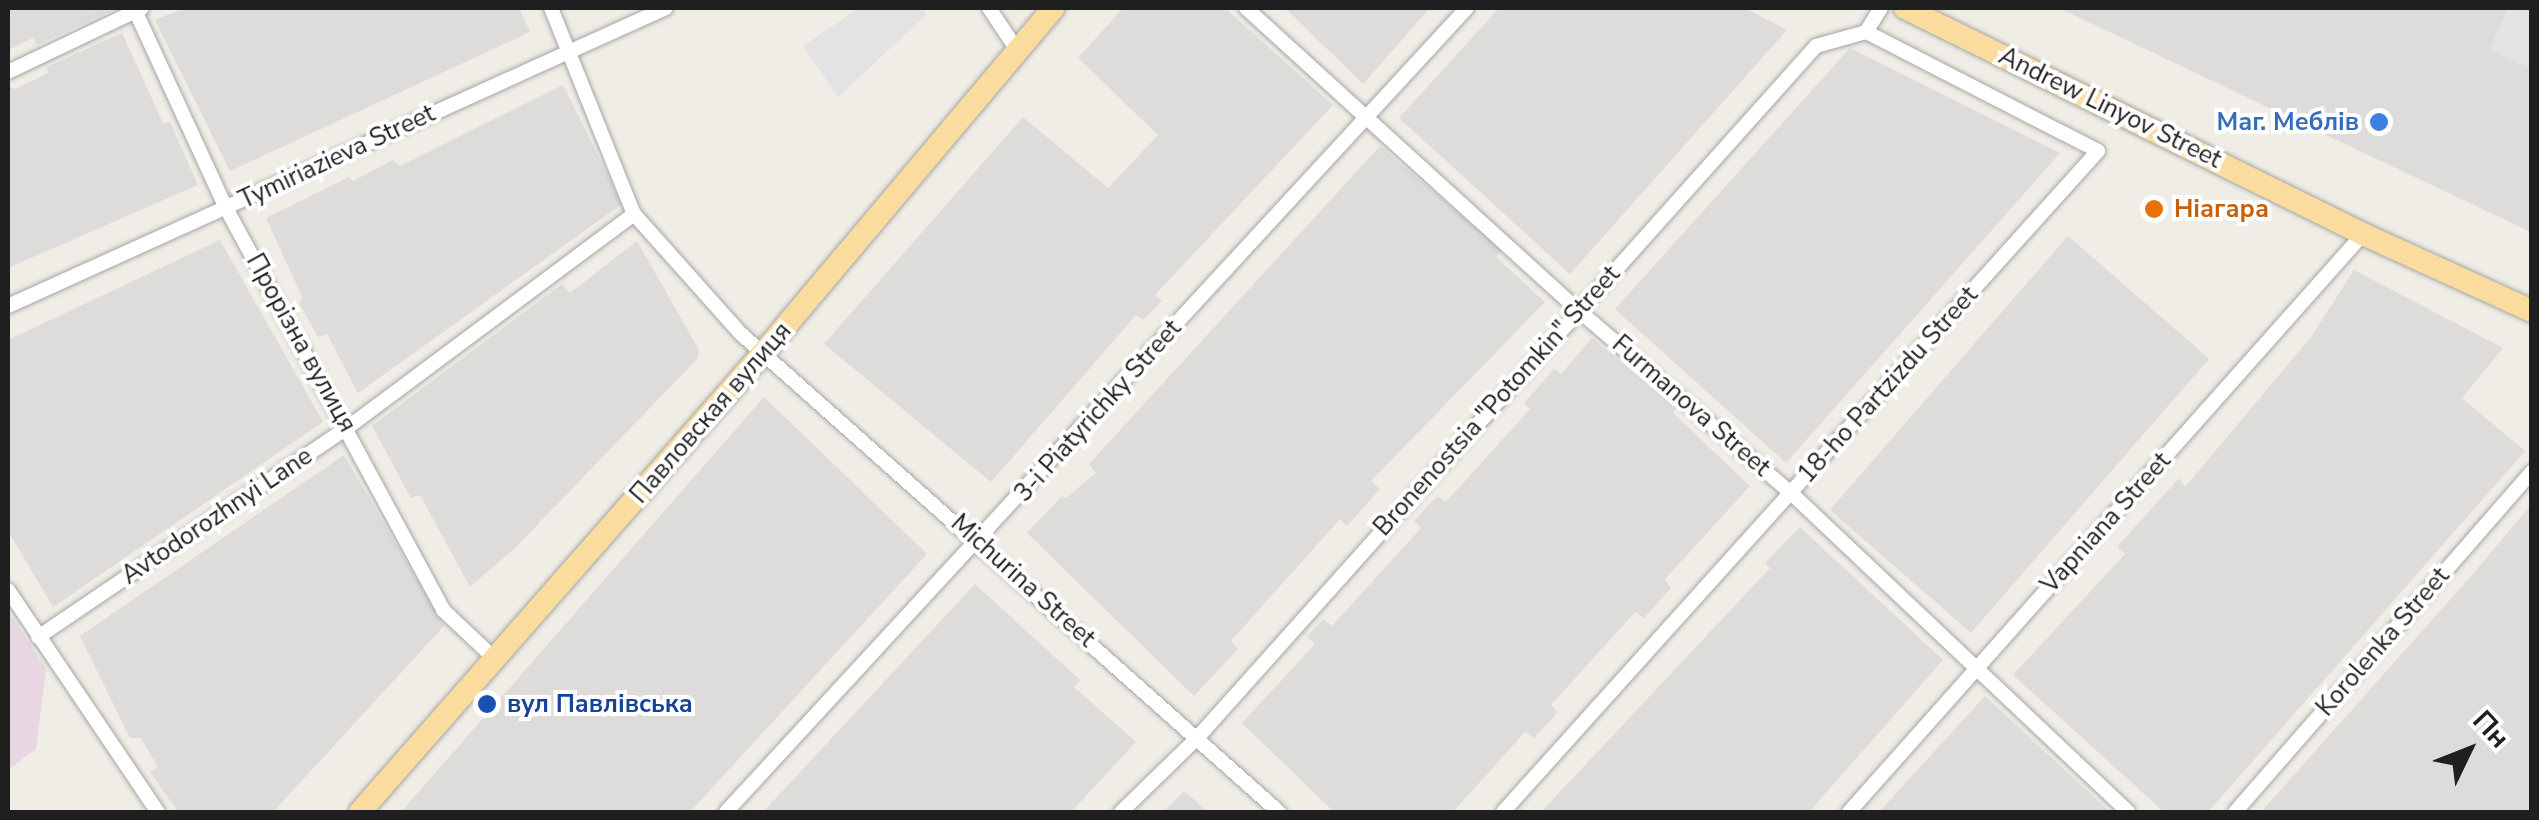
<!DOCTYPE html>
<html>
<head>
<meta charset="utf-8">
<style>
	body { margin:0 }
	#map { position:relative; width:2539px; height:820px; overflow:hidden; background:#efede5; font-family:"Nunito Sans",sans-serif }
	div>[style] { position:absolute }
	.residential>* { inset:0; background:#dddcdb; transform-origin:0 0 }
	.industrial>* { inset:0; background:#e8d7e3 }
	.parking>* { inset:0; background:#e3e3e3 }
	.roads { filter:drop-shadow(0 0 2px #a6a6a6) drop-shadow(0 0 2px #a6a6a6) }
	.street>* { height:14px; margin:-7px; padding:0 7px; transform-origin:7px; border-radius:7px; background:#fff }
	.primary>* { height:22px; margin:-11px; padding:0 11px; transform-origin:11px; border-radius:11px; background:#fadc9f }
	.dots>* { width:28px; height:28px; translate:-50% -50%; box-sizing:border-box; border:5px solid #fff; border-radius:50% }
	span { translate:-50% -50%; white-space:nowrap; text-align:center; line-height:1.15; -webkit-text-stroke:8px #fff; paint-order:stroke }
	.street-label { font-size:25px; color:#1f1f1f }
	.shop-label { font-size:25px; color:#366cbe; font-weight:700 }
	.right { translate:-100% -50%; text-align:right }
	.food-label { font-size:25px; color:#c56008; font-weight:700 }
	.left { translate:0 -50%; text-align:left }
	.transit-label { font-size:25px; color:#164399; font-weight:700 }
	.frame { position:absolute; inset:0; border:10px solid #1f1f1f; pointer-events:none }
	.north { position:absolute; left:2419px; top:700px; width:100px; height:100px; -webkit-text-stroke:8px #fff; paint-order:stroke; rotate:47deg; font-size:28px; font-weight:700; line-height:40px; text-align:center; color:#1f1f1f }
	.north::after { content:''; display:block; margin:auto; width:35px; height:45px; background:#1f1f1f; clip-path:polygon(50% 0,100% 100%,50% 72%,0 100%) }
</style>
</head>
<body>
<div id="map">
	<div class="residential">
		<i style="clip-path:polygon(8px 8px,114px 8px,115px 9px,37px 45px,33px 38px,8px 50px)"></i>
		<i style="clip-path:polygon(185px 8px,519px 8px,530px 32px,230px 171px,155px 20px)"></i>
		<i style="clip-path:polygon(1123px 8px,1225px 8px,1333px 105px,1155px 295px,1162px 301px,1143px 320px,1136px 315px,991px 482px,824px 344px,1023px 117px,1108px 188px,1158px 135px,1078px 58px)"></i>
		<i style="clip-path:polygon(1285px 8px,1430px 8px,1363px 84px)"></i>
		<i style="clip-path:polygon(1499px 8px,1745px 8px,1787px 30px,1570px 274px,1399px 118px)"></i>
		<i style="clip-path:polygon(2059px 8px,2531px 8px,2531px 232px,2284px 115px)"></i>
		<i style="clip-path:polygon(122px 33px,163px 123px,170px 122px,198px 185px,8px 268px,8px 86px,15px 89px,48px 73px,47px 67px)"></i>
		<i style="clip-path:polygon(1850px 48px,2060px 153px,1786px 463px,1615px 309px)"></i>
		<i style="clip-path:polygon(563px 85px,622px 204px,358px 393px,327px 334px,318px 337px,299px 303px,302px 297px,266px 218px,349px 177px,353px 181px,393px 160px,400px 166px)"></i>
		<i style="clip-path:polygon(1380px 146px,1501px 250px,1496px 257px,1545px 302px,1371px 481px,1380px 489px,1347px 526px,1340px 519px,1231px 641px,1238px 649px,1194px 696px,1027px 533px,1062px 496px,1066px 498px,1096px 473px,1089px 464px)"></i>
		<i style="left:2068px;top:236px;width:187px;height:363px;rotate:41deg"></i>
		<i style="clip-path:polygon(220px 240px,323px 422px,53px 607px,8px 531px,8px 340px)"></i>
		<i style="clip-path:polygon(637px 241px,699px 350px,698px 358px,515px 548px,470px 587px,420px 495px,411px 498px,372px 426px,562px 284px,570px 293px)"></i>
		<i style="clip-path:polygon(2354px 270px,2503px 348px,2462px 398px,2525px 451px,2208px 812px,2164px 812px,2013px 675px,2125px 554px,2117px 547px,2179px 478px,2185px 487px,2311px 337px)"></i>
		<i style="clip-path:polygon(1592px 338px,1676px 408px,1673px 413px,1750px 486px,1665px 579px,1671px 588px,1644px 618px,1635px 612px,1551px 705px,1558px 712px,1534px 738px,1525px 732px,1453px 812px,1334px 812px,1242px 723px,1315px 644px,1307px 637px,1323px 619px,1332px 626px,1421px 528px,1414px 521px,1437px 496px,1446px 502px,1530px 409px,1524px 403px,1554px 369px,1561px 374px)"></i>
		<i style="clip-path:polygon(764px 397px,927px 554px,690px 812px,401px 812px)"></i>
		<i style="clip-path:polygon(344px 455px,444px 626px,273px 812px,178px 812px,150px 772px,158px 767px,141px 738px,130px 738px,80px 636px)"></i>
		<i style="clip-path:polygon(2531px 505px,2531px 812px,2261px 812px,2472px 575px)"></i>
		<i style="clip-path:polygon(1800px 527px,1943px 660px,1809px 812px,1541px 812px,1770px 568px,1765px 563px)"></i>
		<i style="clip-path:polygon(975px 584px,1080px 680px,1074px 687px,1136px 742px,1071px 812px,763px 812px)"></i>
		<i style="clip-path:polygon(1985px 696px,2110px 812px,1879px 812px)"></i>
		<i style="clip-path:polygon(1184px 791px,1208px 812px,1164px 812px)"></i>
	</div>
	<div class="industrial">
		<i style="clip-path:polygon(8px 611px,46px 669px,36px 749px,8px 770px)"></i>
	</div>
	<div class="parking">
		<i style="clip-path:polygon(859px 8px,920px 8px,927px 14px,838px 97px,803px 46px)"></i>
		<i style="clip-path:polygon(2508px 8px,2531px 8px,2531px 56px,2527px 67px,2489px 50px)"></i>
	</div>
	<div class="roads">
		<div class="street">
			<i style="left:134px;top:8px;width:220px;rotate:65.3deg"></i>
			<i style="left:226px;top:208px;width:457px;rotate:61.6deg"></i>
			<i style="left:443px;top:610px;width:73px;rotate:43.3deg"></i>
			<i style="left:551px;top:8px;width:222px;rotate:68.1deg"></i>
			<i style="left:634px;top:214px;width:159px;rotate:48.3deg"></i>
			<i style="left:740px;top:333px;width:721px;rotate:41.63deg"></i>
			<i style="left:989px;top:8px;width:50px;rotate:56.3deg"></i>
			<i style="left:1246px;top:8px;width:447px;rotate:42.3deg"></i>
			<i style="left:1577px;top:309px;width:282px;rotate:40.7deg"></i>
			<i style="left:1791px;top:493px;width:464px;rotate:43.4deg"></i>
			<i style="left:8px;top:72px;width:148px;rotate:-25.5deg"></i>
			<i style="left:8px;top:306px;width:722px;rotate:-24.37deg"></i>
			<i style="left:8px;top:590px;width:268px;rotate:56deg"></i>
			<i style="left:38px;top:637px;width:373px;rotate:-34.1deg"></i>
			<i style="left:347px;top:428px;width:358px;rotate:-36.7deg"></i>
			<i style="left:726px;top:812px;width:1093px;rotate:-47.34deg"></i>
			<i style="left:1121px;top:812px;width:107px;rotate:-44.2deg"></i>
			<i style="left:1198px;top:737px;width:927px;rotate:-48.19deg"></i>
			<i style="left:1816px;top:46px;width:52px;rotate:-15.6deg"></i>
			<i style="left:1866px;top:32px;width:28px;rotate:-58deg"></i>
			<i style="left:1503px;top:812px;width:889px;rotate:-48.01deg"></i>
			<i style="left:2098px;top:151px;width:261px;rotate:-152.8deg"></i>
			<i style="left:1849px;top:812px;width:773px;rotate:-48.35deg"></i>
			<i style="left:2235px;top:812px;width:452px;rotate:-48.9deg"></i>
		</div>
		<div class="primary">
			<i style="left:1905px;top:8px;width:511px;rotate:26.26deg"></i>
			<i style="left:2363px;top:234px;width:186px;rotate:24.5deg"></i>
			<i style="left:360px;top:812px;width:611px;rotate:-48.72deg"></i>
			<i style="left:763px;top:353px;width:451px;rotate:-49.9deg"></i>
		</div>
	</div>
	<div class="dots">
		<i style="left:2379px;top:122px;background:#3f7fe0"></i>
		<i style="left:2154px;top:209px;background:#e8710a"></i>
		<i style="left:487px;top:704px;background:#1a4fb4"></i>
	</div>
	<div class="street-label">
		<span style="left:2110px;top:108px;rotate:26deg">Andrew Linyov Street</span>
		<span style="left:337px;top:157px;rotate:-25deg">Tymiriazieva Street</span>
		<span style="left:301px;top:343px;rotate:61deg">Прорізна вулиця</span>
		<span style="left:1888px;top:385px;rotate:-48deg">18-ho Partzizdu Street</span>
		<span style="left:1497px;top:401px;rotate:-48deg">Bronenostsia "Potomkin" Street</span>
		<span style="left:1691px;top:406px;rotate:41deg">Furmanova Street</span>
		<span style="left:1098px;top:411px;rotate:-48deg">3-i Piatyrichky Street</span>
		<span style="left:711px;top:413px;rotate:-49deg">Павловская вулиця</span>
		<span style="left:217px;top:516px;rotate:-34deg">Avtodorozhnyi Lane</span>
		<span style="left:2106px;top:523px;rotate:-48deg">Vapniana Street</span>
		<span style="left:1023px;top:581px;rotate:42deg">Michurina Street</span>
		<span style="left:2383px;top:642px;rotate:-49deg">Korolenka Street</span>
	</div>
	<div class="shop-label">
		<span class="right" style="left:2359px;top:122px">Маг. Меблів</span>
	</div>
	<div class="food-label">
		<span class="left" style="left:2174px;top:209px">Ніагара</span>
	</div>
	<div class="transit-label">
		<span class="left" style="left:507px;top:704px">вул Павлівська</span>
	</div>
	<div class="frame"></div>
	<div class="north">Пн</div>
</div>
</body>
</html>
